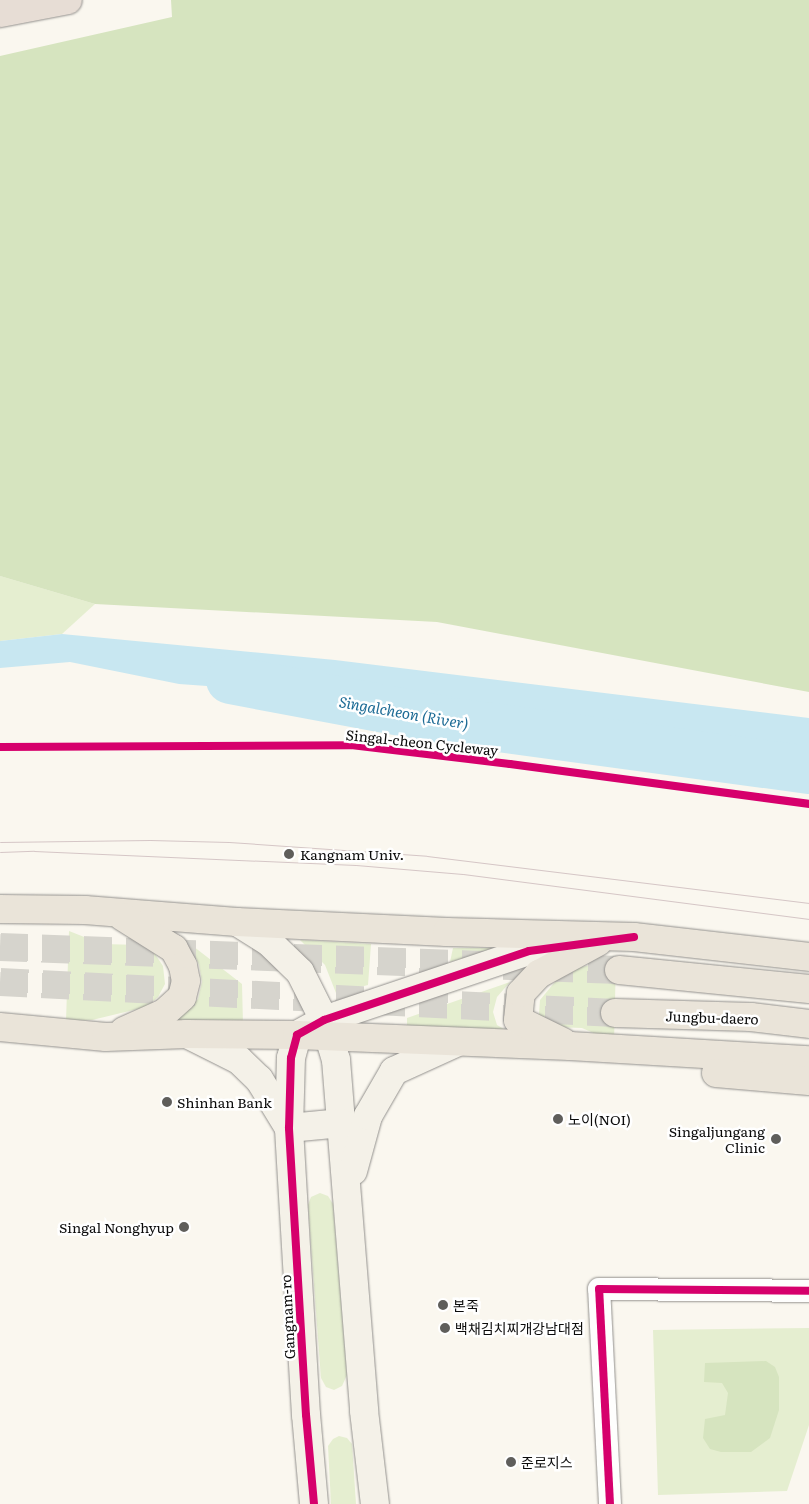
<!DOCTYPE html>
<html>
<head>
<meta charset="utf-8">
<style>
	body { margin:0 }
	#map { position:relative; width:809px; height:1504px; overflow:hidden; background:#faf7ef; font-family:Literata,"Noto Sans KR",serif }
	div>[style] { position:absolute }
	.green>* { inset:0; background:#e5eed0 }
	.forest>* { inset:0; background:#d6e4bf }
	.water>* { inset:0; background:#c8e7f1 }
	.river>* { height:48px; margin:-24px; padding:0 24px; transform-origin:24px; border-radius:24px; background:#c8e7f1 }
	.primary-tunnel>* { height:28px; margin-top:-14px; transform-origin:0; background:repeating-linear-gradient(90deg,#d6d4cd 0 28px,transparent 0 42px) }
	.roads { filter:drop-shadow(0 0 1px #93918e) drop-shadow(0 0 1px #93918e) }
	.street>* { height:22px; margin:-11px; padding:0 11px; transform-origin:11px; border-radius:11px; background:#fefefd }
	.secondary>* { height:28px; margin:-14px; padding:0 14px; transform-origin:14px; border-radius:14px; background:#f4f1e8 }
	.primary>* { height:28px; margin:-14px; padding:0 14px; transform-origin:14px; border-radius:14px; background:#eae4d9 }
	.highway>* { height:28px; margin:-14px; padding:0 14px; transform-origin:14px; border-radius:14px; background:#e7ddd5 }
	.tram>* { height:1px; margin:-0.5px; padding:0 0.5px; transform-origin:0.5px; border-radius:0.5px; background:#d5c6c6 }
	.cycleway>* { height:8px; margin:-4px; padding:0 4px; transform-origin:4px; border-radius:4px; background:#d6006c }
	.dots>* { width:14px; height:14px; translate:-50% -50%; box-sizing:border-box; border:2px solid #fff; border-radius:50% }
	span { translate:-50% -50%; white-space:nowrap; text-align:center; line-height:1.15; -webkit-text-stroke:5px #fff; paint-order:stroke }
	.street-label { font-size:14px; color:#0b0b0b }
	.poi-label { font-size:14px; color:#0b0b0b }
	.left { translate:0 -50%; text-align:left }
	.right { translate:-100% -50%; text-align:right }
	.water-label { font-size:15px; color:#1d6b95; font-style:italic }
</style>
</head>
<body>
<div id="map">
	<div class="green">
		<i style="clip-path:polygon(0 576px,95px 604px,62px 634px,0 641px)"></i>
		<i style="clip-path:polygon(69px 931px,102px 944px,141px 945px,155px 954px,163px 966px,165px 984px,158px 997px,146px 1007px,92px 1020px,66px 1021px)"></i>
		<i style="clip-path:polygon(300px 940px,371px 944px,368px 985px,336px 993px,325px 965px)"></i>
		<i style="clip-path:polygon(189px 943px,242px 984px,243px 1024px,161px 1023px,183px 1013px,198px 999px,202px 982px,199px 965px)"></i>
		<i style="clip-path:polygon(453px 948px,500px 948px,450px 962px)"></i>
		<i style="clip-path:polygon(616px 959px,614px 1042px,582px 1028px,554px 1027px,545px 1023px,539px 1014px,540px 1000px,564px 971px)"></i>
		<i style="clip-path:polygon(510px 982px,497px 997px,493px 1012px,497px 1025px,516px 1036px,407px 1031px,407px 1018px)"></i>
		<i style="clip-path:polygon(320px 1193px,328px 1196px,333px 1204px,347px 1375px,342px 1386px,334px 1390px,326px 1387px,321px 1378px,308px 1205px,311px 1197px)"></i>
		<i style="clip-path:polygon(809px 1328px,809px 1425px,787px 1491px,658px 1495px,653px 1330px)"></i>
		<i style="clip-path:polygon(339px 1436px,347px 1438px,352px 1444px,356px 1504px,331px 1504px,328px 1446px,333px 1439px)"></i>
	</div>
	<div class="forest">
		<i style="clip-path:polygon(171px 0,809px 0,809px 692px,437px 622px,95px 604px,0 576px,0 56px,172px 17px)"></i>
		<i style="clip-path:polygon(766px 1361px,775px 1367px,779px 1377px,779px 1410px,770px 1438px,751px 1452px,721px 1452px,710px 1449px,703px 1438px,705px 1419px,725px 1415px,728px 1393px,722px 1383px,704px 1382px,705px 1363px)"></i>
	</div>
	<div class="water">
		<i style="clip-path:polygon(62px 634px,335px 660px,809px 718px,809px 756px,728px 741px,333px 695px,179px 684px,70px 662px,0 668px,0 641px)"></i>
	</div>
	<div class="river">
		<i style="left:230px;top:680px;width:228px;rotate:10.6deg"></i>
		<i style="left:454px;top:722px;width:358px;rotate:7.7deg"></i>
	</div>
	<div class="primary-tunnel">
		<i style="left:0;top:947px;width:619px;rotate:2.13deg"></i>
		<i style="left:0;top:982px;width:616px;rotate:2.89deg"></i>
	</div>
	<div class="roads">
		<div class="street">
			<i style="left:610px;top:1504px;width:215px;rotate:-92.9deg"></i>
			<i style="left:599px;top:1289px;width:210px;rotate:0.5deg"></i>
		</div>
		<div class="secondary">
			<i style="left:237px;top:922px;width:38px;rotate:32deg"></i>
			<i style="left:269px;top:942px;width:43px;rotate:44.1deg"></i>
			<i style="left:300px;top:972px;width:54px;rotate:63.4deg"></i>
			<i style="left:324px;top:1020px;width:42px;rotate:73.3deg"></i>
			<i style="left:336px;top:1060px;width:352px;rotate:85.4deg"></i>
			<i style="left:364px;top:1411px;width:94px;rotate:83.3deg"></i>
			<i style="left:187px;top:1034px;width:58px;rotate:26.6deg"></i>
			<i style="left:239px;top:1060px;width:28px;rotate:44deg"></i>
			<i style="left:259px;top:1079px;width:57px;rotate:58.5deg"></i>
			<i style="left:289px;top:1128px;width:53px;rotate:-5.4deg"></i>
			<i style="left:353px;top:1171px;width:57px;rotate:-74.7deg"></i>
			<i style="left:368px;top:1116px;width:52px;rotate:-60deg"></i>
			<i style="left:394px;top:1071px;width:70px;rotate:-24.4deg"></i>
			<i style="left:314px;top:1504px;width:89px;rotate:-95.1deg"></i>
			<i style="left:306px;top:1415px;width:288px;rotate:-93.4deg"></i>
			<i style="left:289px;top:1128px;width:70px;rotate:-88.4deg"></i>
			<i style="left:291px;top:1058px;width:24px;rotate:-75deg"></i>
			<i style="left:297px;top:1035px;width:31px;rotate:-29deg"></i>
			<i style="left:324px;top:1020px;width:216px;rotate:-18.6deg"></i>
			<i style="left:529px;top:951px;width:58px;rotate:-6.9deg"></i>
		</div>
		<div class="primary">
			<i style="left:0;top:909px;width:85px;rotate:0.7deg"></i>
			<i style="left:85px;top:910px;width:152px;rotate:4.5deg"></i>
			<i style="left:237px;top:922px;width:210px;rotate:2.7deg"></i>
			<i style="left:447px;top:932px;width:187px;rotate:1.5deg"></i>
			<i style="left:634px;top:937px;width:176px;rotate:6.5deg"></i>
			<i style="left:123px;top:917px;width:60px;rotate:32.1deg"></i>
			<i style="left:174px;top:949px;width:19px;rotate:62deg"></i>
			<i style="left:183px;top:966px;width:15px;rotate:79deg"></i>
			<i style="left:186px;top:981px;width:16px;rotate:104deg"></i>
			<i style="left:182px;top:997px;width:24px;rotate:138deg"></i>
			<i style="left:164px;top:1013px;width:44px;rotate:155.8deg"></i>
			<i style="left:619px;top:970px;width:191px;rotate:5.7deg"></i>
			<i style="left:615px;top:1013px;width:136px;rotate:1.7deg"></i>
			<i style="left:751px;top:1017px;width:58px;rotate:6.9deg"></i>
			<i style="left:0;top:1027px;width:106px;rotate:5.4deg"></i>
			<i style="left:106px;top:1037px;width:81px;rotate:-2.1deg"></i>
			<i style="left:187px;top:1034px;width:110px;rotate:0.5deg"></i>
			<i style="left:297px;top:1035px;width:273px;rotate:2.3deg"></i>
			<i style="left:570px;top:1046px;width:239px;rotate:3.4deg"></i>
			<i style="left:563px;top:1042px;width:50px;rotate:-153.9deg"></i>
			<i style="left:518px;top:1020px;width:27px;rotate:-84deg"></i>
			<i style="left:521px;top:993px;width:26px;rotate:-47deg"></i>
			<i style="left:539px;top:974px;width:67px;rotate:-28.5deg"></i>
			<i style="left:716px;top:1073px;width:93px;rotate:4.9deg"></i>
		</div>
		<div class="highway">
			<i style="left:0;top:13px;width:69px;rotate:-10.8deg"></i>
		</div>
	</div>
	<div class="tram">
		<i style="left:0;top:842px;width:150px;rotate:-0.8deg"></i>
		<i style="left:150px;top:840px;width:79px;rotate:1.5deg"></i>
		<i style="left:229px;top:842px;width:198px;rotate:4deg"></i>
		<i style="left:427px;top:856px;width:385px;rotate:7deg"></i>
		<i style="left:0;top:852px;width:34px;rotate:-2deg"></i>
		<i style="left:34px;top:851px;width:322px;rotate:2.5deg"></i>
		<i style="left:356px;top:865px;width:107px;rotate:4.8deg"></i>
		<i style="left:463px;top:874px;width:349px;rotate:7.4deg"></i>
	</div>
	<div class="cycleway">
		<i style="left:0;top:747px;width:351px;rotate:-0.3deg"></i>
		<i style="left:351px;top:745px;width:160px;rotate:6.8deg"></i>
		<i style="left:510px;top:764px;width:302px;rotate:7.6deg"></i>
		<i style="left:314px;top:1504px;width:89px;rotate:-95.1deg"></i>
		<i style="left:306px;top:1415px;width:288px;rotate:-93.4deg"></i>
		<i style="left:289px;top:1128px;width:70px;rotate:-88.4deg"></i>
		<i style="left:291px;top:1058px;width:24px;rotate:-75deg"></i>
		<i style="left:297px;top:1035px;width:31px;rotate:-29deg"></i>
		<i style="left:324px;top:1020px;width:216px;rotate:-18.6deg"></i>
		<i style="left:529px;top:951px;width:106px;rotate:-7.6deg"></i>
		<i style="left:610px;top:1504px;width:215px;rotate:-92.9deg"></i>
		<i style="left:599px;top:1289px;width:210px;rotate:0.5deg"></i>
	</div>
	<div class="dots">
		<i style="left:289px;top:854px;background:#5f5e5b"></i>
		<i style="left:167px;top:1102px;background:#5f5e5b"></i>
		<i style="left:558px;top:1119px;background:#5f5e5b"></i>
		<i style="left:776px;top:1139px;background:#5f5e5b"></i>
		<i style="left:184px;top:1227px;background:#5f5e5b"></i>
		<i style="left:443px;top:1305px;background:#5f5e5b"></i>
		<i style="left:445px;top:1328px;background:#5f5e5b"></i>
		<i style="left:511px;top:1462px;background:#5f5e5b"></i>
	</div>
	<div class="street-label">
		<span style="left:422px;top:742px;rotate:6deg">Singal-cheon Cycleway</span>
		<span style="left:712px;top:1017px;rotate:2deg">Jungbu-daero</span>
		<span style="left:287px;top:1317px;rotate:-93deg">Gangnam-ro</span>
	</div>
	<div class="poi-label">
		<span class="left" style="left:300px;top:854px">Kangnam Univ.</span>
		<span class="left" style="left:177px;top:1102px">Shinhan Bank</span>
		<span class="left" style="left:568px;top:1119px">노이(NOI)</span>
		<span class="right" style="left:765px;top:1139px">Singaljungang<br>Clinic</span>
		<span class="right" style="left:174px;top:1227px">Singal Nonghyup</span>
		<span class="left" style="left:453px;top:1305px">본죽</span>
		<span class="left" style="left:455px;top:1328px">백채김치찌개강남대점</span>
		<span class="left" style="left:521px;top:1462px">준로지스</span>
	</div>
	<div class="water-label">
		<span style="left:404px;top:712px;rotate:10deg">Singalcheon (River)</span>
	</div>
</div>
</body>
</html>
